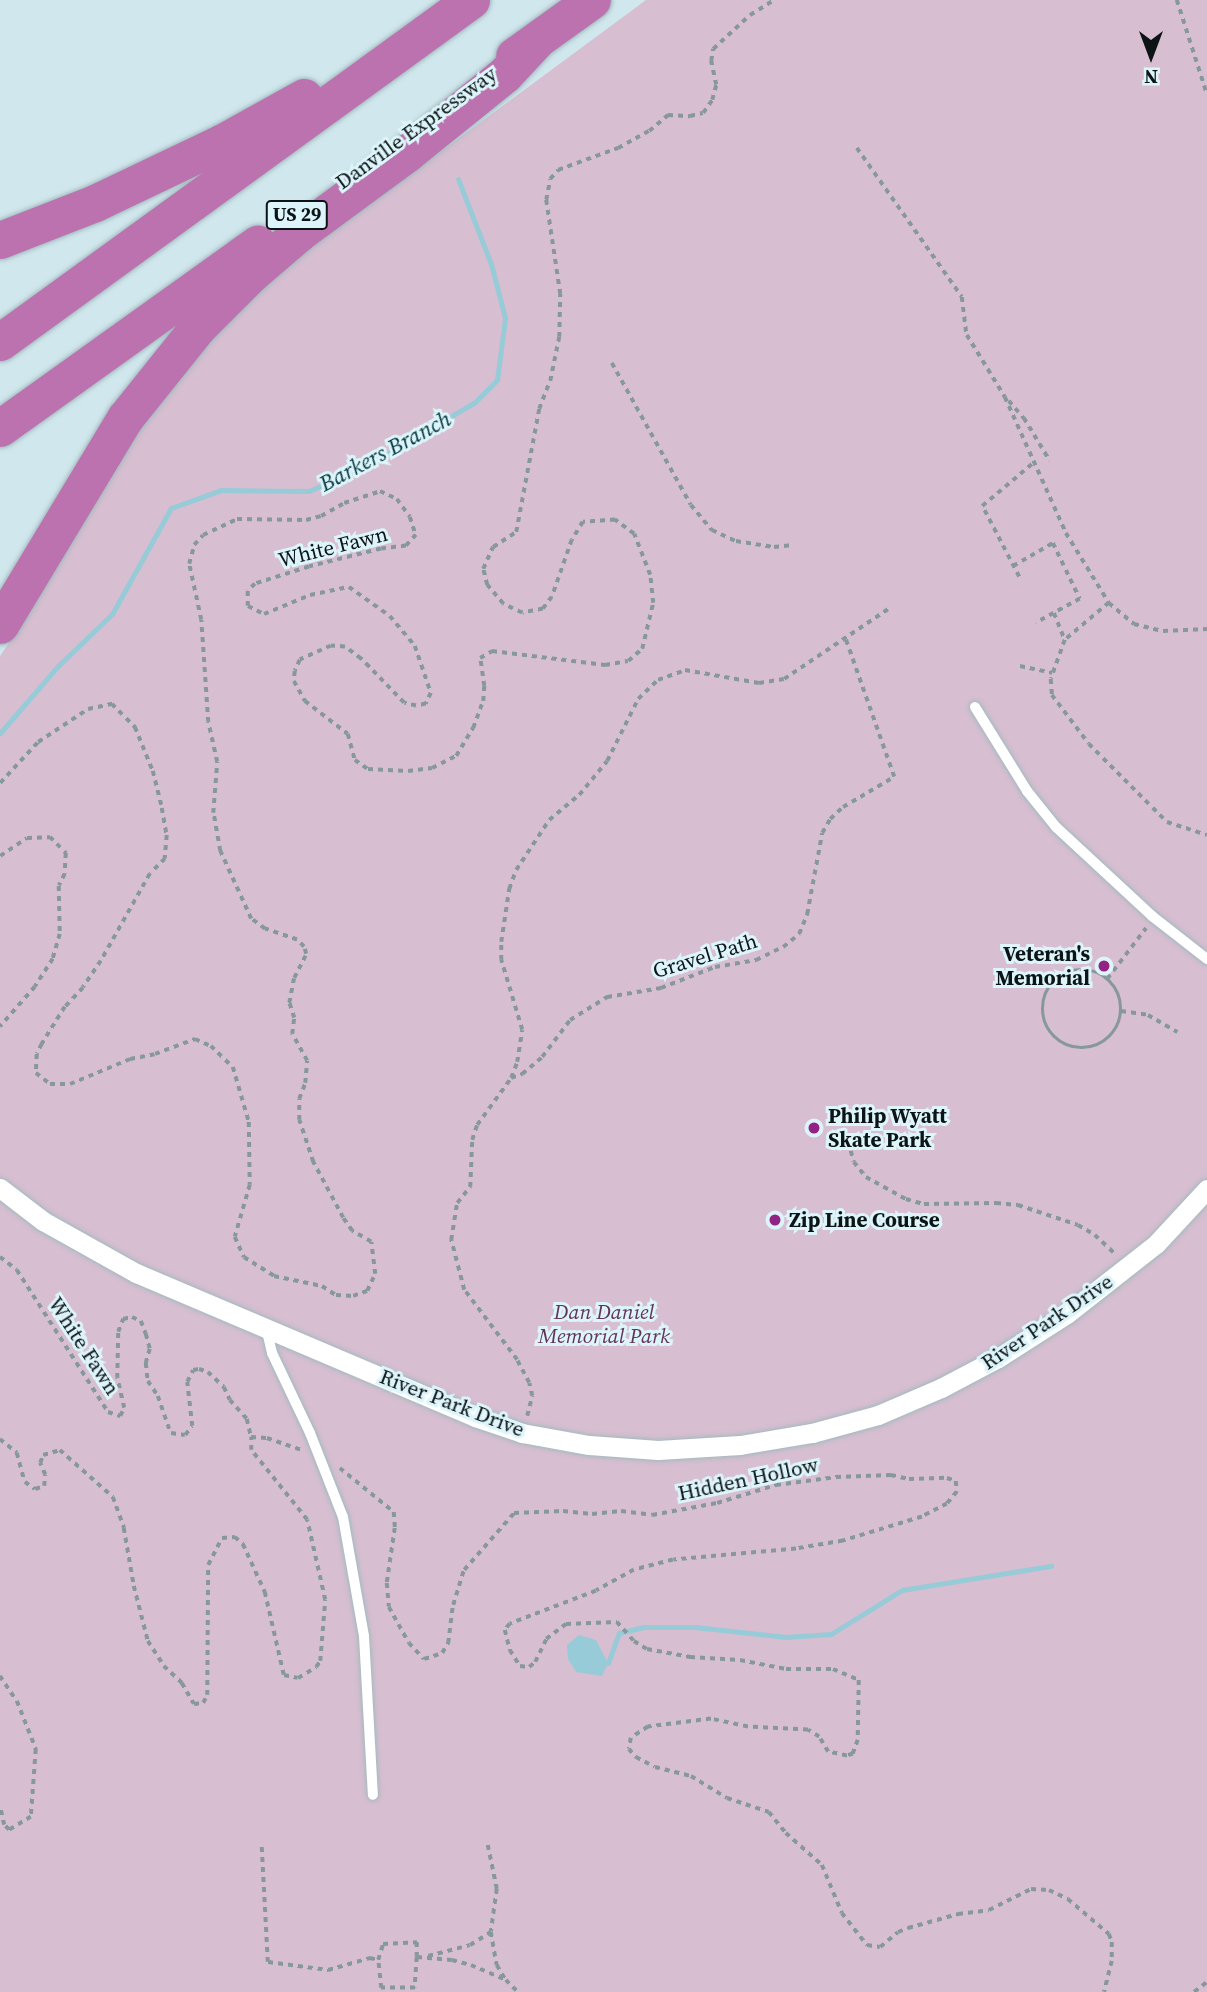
<!DOCTYPE html>
<html>
<head>
<meta charset="utf-8">
<style>
	body { margin:0 }
	#map { position:relative; width:1207px; height:1992px; overflow:hidden; background:#d0e7ed; font-family:"Source Serif 4",serif }
	div>[style] { position:absolute }
	.green>* { inset:0; background:#d7bed1 }
	.water>* { inset:0; background:#97cbd7 }
	.stream>* { height:5px; margin:-2.5px; padding:0 2.5px; transform-origin:2.5px; border-radius:2.5px; background:#97cbd7 }
	.path>* { height:3.5px; margin-top:-1.75px; transform-origin:0; background:repeating-linear-gradient(90deg,#87989d 0 5px,transparent 0 10px) }
	.path>.ring { margin:-1.75px; padding:0; box-sizing:content-box; background:none; border:3.5px solid #87989d; border-radius:50% }
	.roads { filter:drop-shadow(0 0 2px #a3babf) drop-shadow(0 0 2px #a3babf) }
	.lane>* { height:10px; margin:-5px; padding:0 5px; transform-origin:5px; border-radius:5px; background:#fff }
	.street>* { height:19px; margin:-9.5px; padding:0 9.5px; transform-origin:9.5px; border-radius:9.5px; background:#fff }
	.highway>* { height:37px; margin:-18.5px; padding:0 18.5px; transform-origin:18.5px; border-radius:18.5px; background:#bb72ae }
	.dots>* { width:19px; height:19px; translate:-50% -50%; box-sizing:border-box; border:4px solid #ddf5fa; border-radius:50% }
	span { translate:-50% -50%; white-space:nowrap; text-align:center; line-height:1.15; -webkit-text-stroke:6px #ddf5fa; paint-order:stroke }
	.shield-label span { padding:2px 5px; background:#ddf5fa; border:2px solid; border-radius:5px; -webkit-text-stroke-width:0 }
	.shield-label { font-size:19px; color:#0c1416; font-weight:700 }
	.street-label { font-size:21px; color:#0c1416 }
	.poi-label { font-size:21px; color:#0c1416; font-weight:700 }
	.right { translate:-100% -50%; text-align:right }
	.left { translate:0 -50%; text-align:left }
	.park-label { font-size:21px; color:#63345b; font-style:italic }
	.water-label { font-size:23px; color:#053740; font-style:italic }
	.north { position:absolute; left:1116px; top:21px; width:70px; height:70px; -webkit-text-stroke:5px #ddf5fa; paint-order:stroke; rotate:180deg; font-size:19px; font-weight:700; line-height:28px; text-align:center; color:#0c1416 }
	.north::after { content:''; display:block; margin:auto; width:24px; height:32px; background:#0c1416; clip-path:polygon(50% 0,100% 100%,50% 72%,0 100%) }
</style>
</head>
<body>
<div id="map">
	<div class="green">
		<i style="clip-path:polygon(646px 0,1207px 0,1207px 1992px,0 1992px,0 656px,29px 614px,120px 457px,192px 358px,263px 283px)"></i>
	</div>
	<div class="water">
		<i style="clip-path:polygon(579px 1635px,596px 1640px,608px 1663px,602px 1676px,576px 1672px,568px 1659px,567px 1645px)"></i>
	</div>
	<div class="stream">
		<i style="left:0;top:733px;width:89px;rotate:-49.1deg"></i>
		<i style="left:58px;top:666px;width:75px;rotate:-43.9deg"></i>
		<i style="left:112px;top:614px;width:121px;rotate:-60.9deg"></i>
		<i style="left:171px;top:508px;width:53px;rotate:-19.8deg"></i>
		<i style="left:221px;top:490px;width:88px;rotate:0.7deg"></i>
		<i style="left:309px;top:491px;width:69px;rotate:-24deg"></i>
		<i style="left:372px;top:463px;width:120px;rotate:-30.6deg"></i>
		<i style="left:475px;top:402px;width:31px;rotate:-45deg"></i>
		<i style="left:497px;top:380px;width:63px;rotate:-82.6deg"></i>
		<i style="left:505px;top:318px;width:56px;rotate:-104.5deg"></i>
		<i style="left:491px;top:264px;width:91px;rotate:-111.2deg"></i>
		<i style="left:608px;top:1663px;width:32px;rotate:-70deg"></i>
		<i style="left:619px;top:1633px;width:25px;rotate:-14deg"></i>
		<i style="left:643px;top:1627px;width:52px"></i>
		<i style="left:695px;top:1627px;width:92px;rotate:6.3deg"></i>
		<i style="left:786px;top:1637px;width:45px;rotate:-3.8deg"></i>
		<i style="left:831px;top:1634px;width:84px;rotate:-31.8deg"></i>
		<i style="left:902px;top:1590px;width:151px;rotate:-9.2deg"></i>
	</div>
	<div class="path">
		<i style="left:1177px;top:0;width:99px;rotate:72.3deg"></i>
		<i style="left:857px;top:148px;width:182px;rotate:54.8deg"></i>
		<i style="left:962px;top:297px;width:38px;rotate:83deg"></i>
		<i style="left:967px;top:335px;width:73px;rotate:58.5deg"></i>
		<i style="left:1005px;top:397px;width:149px;rotate:65.8deg"></i>
		<i style="left:1066px;top:533px;width:82px;rotate:58.4deg"></i>
		<i style="left:1109px;top:603px;width:33px;rotate:40deg"></i>
		<i style="left:1134px;top:624px;width:30px;rotate:14deg"></i>
		<i style="left:1163px;top:631px;width:44px;rotate:-2.6deg"></i>
		<i style="left:612px;top:363px;width:162px;rotate:60.9deg"></i>
		<i style="left:691px;top:505px;width:33px;rotate:50deg"></i>
		<i style="left:712px;top:530px;width:26px;rotate:25deg"></i>
		<i style="left:736px;top:541px;width:38px;rotate:9deg"></i>
		<i style="left:774px;top:547px;width:19px;rotate:-6deg"></i>
		<i style="left:1009px;top:401px;width:23px;rotate:49deg"></i>
		<i style="left:1024px;top:418px;width:50px;rotate:58.8deg"></i>
		<i style="left:1013px;top:566px;width:46px;rotate:-29.9deg"></i>
		<i style="left:1053px;top:543px;width:62px;rotate:64.3deg"></i>
		<i style="left:1080px;top:599px;width:50px;rotate:151.4deg"></i>
		<i style="left:1019px;top:577px;width:80px;rotate:-117.5deg"></i>
		<i style="left:982px;top:506px;width:67px;rotate:-40.1deg"></i>
		<i style="left:1109px;top:603px;width:57px;rotate:139.9deg"></i>
		<i style="left:1065px;top:640px;width:41px;rotate:109.7deg"></i>
		<i style="left:1051px;top:679px;width:16px;rotate:86deg"></i>
		<i style="left:1052px;top:695px;width:61px;rotate:52.9deg"></i>
		<i style="left:1089px;top:744px;width:110px;rotate:45deg"></i>
		<i style="left:1167px;top:822px;width:42px;rotate:18deg"></i>
		<i style="left:1054px;top:613px;width:29px;rotate:68deg"></i>
		<i style="left:1020px;top:666px;width:33px;rotate:12deg"></i>
		<i style="left:0;top:783px;width:56px;rotate:-47.2deg"></i>
		<i style="left:38px;top:742px;width:60px;rotate:-33.4deg"></i>
		<i style="left:88px;top:709px;width:25px;rotate:-12deg"></i>
		<i style="left:112px;top:704px;width:33px;rotate:45deg"></i>
		<i style="left:135px;top:727px;width:48px;rotate:67.8deg"></i>
		<i style="left:153px;top:771px;width:38px;rotate:76deg"></i>
		<i style="left:162px;top:808px;width:27px;rotate:80deg"></i>
		<i style="left:167px;top:835px;width:24px;rotate:95deg"></i>
		<i style="left:165px;top:859px;width:21px;rotate:135deg"></i>
		<i style="left:150px;top:874px;width:100px;rotate:119.4deg"></i>
		<i style="left:101px;top:961px;width:32px;rotate:124deg"></i>
		<i style="left:83px;top:988px;width:26px;rotate:133deg"></i>
		<i style="left:65px;top:1007px;width:44px;rotate:121.9deg"></i>
		<i style="left:42px;top:1044px;width:11px;rotate:117deg"></i>
		<i style="left:37px;top:1054px;width:19px;rotate:93deg"></i>
		<i style="left:36px;top:1073px;width:18px;rotate:38deg"></i>
		<i style="left:50px;top:1084px;width:20px"></i>
		<i style="left:70px;top:1084px;width:65px;rotate:-22.6deg"></i>
		<i style="left:130px;top:1059px;width:25px;rotate:-11deg"></i>
		<i style="left:155px;top:1054px;width:43px;rotate:-20.6deg"></i>
		<i style="left:195px;top:1039px;width:17px;rotate:24deg"></i>
		<i style="left:211px;top:1046px;width:30px;rotate:44deg"></i>
		<i style="left:233px;top:1067px;width:57px;rotate:73.8deg"></i>
		<i style="left:249px;top:1122px;width:63px;rotate:89.1deg"></i>
		<i style="left:250px;top:1185px;width:54px;rotate:106.1deg"></i>
		<i style="left:235px;top:1237px;width:22px;rotate:66deg"></i>
		<i style="left:244px;top:1257px;width:36px;rotate:32deg"></i>
		<i style="left:274px;top:1276px;width:49px;rotate:11.8deg"></i>
		<i style="left:322px;top:1286px;width:17px;rotate:33deg"></i>
		<i style="left:336px;top:1295px;width:17px;rotate:3deg"></i>
		<i style="left:353px;top:1296px;width:15px;rotate:-20deg"></i>
		<i style="left:367px;top:1291px;width:19px;rotate:-65deg"></i>
		<i style="left:375px;top:1274px;width:32px;rotate:-97deg"></i>
		<i style="left:371px;top:1242px;width:22px;rotate:-150deg"></i>
		<i style="left:352px;top:1231px;width:16px;rotate:-125deg"></i>
		<i style="left:343px;top:1218px;width:64px;rotate:-118.2deg"></i>
		<i style="left:313px;top:1162px;width:44px;rotate:-108.4deg"></i>
		<i style="left:299px;top:1120px;width:21px;rotate:-90deg"></i>
		<i style="left:299px;top:1099px;width:17px;rotate:-69deg"></i>
		<i style="left:305px;top:1083px;width:22px;rotate:-85deg"></i>
		<i style="left:307px;top:1061px;width:31px;rotate:-119deg"></i>
		<i style="left:292px;top:1034px;width:16px;rotate:-83deg"></i>
		<i style="left:294px;top:1018px;width:16px;rotate:-108deg"></i>
		<i style="left:289px;top:1003px;width:25px;rotate:-79deg"></i>
		<i style="left:294px;top:978px;width:27px;rotate:-63deg"></i>
		<i style="left:306px;top:954px;width:7px;rotate:-106deg"></i>
		<i style="left:304px;top:947px;width:10px;rotate:-135deg"></i>
		<i style="left:297px;top:940px;width:34px;rotate:-161deg"></i>
		<i style="left:265px;top:929px;width:17px;rotate:-144deg"></i>
		<i style="left:251px;top:919px;width:75px;rotate:-114.5deg"></i>
		<i style="left:220px;top:851px;width:39px;rotate:-100deg"></i>
		<i style="left:213px;top:813px;width:51px;rotate:-85.5deg"></i>
		<i style="left:217px;top:762px;width:41px;rotate:-102.7deg"></i>
		<i style="left:208px;top:722px;width:102px;rotate:-93.9deg"></i>
		<i style="left:201px;top:620px;width:57px;rotate:-102.1deg"></i>
		<i style="left:189px;top:564px;width:20px;rotate:-75deg"></i>
		<i style="left:194px;top:545px;width:13px;rotate:-48deg"></i>
		<i style="left:203px;top:535px;width:38px;rotate:-25deg"></i>
		<i style="left:237px;top:519px;width:69px;rotate:0.8deg"></i>
		<i style="left:306px;top:520px;width:16px;rotate:-15deg"></i>
		<i style="left:321px;top:516px;width:26px;rotate:-29deg"></i>
		<i style="left:344px;top:503px;width:38px;rotate:-18deg"></i>
		<i style="left:380px;top:491px;width:19px;rotate:25deg"></i>
		<i style="left:397px;top:499px;width:22px;rotate:54deg"></i>
		<i style="left:410px;top:517px;width:19px;rotate:72deg"></i>
		<i style="left:416px;top:535px;width:15px;rotate:132deg"></i>
		<i style="left:406px;top:546px;width:25px;rotate:173deg"></i>
		<i style="left:381px;top:549px;width:74px;rotate:166deg"></i>
		<i style="left:309px;top:567px;width:57px;rotate:162.5deg"></i>
		<i style="left:255px;top:584px;width:10px;rotate:135deg"></i>
		<i style="left:248px;top:591px;width:15px;rotate:90deg"></i>
		<i style="left:248px;top:606px;width:18px;rotate:27deg"></i>
		<i style="left:264px;top:614px;width:50px;rotate:-22.4deg"></i>
		<i style="left:310px;top:595px;width:40px;rotate:-12deg"></i>
		<i style="left:349px;top:587px;width:50px;rotate:35.3deg"></i>
		<i style="left:390px;top:616px;width:39px;rotate:50deg"></i>
		<i style="left:415px;top:646px;width:50px;rotate:71.2deg"></i>
		<i style="left:431px;top:693px;width:12px;rotate:114deg"></i>
		<i style="left:426px;top:704px;width:10px;rotate:169deg"></i>
		<i style="left:416px;top:706px;width:12px;rotate:-166deg"></i>
		<i style="left:404px;top:703px;width:62px;rotate:-134.3deg"></i>
		<i style="left:361px;top:659px;width:20px;rotate:-143deg"></i>
		<i style="left:345px;top:647px;width:14px;rotate:-176deg"></i>
		<i style="left:331px;top:646px;width:34px;rotate:156deg"></i>
		<i style="left:300px;top:660px;width:12px;rotate:114deg"></i>
		<i style="left:295px;top:671px;width:10px;rotate:96deg"></i>
		<i style="left:294px;top:681px;width:23px;rotate:61deg"></i>
		<i style="left:305px;top:701px;width:54px;rotate:37.5deg"></i>
		<i style="left:348px;top:734px;width:27px;rotate:75deg"></i>
		<i style="left:355px;top:760px;width:16px;rotate:35deg"></i>
		<i style="left:368px;top:769px;width:40px;rotate:2.9deg"></i>
		<i style="left:408px;top:771px;width:24px;rotate:-7deg"></i>
		<i style="left:432px;top:768px;width:27px;rotate:-27deg"></i>
		<i style="left:456px;top:756px;width:33px;rotate:-59deg"></i>
		<i style="left:473px;top:728px;width:29px;rotate:-70deg"></i>
		<i style="left:483px;top:701px;width:15px;rotate:-86deg"></i>
		<i style="left:484px;top:686px;width:28px;rotate:-98deg"></i>
		<i style="left:480px;top:658px;width:14px;rotate:-30deg"></i>
		<i style="left:492px;top:651px;width:114px;rotate:7.1deg"></i>
		<i style="left:605px;top:665px;width:23px;rotate:-10deg"></i>
		<i style="left:628px;top:661px;width:18px;rotate:-41deg"></i>
		<i style="left:642px;top:649px;width:47px;rotate:-76.6deg"></i>
		<i style="left:653px;top:603px;width:28px;rotate:-96deg"></i>
		<i style="left:650px;top:575px;width:44px;rotate:-111.3deg"></i>
		<i style="left:634px;top:534px;width:24px;rotate:-144deg"></i>
		<i style="left:615px;top:520px;width:32px;rotate:176deg"></i>
		<i style="left:583px;top:522px;width:21px;rotate:121deg"></i>
		<i style="left:572px;top:540px;width:60px;rotate:109.3deg"></i>
		<i style="left:552px;top:597px;width:15px;rotate:127deg"></i>
		<i style="left:543px;top:609px;width:21px;rotate:169deg"></i>
		<i style="left:522px;top:613px;width:21px;rotate:-155deg"></i>
		<i style="left:503px;top:604px;width:25px;rotate:-130deg"></i>
		<i style="left:487px;top:585px;width:16px;rotate:-104deg"></i>
		<i style="left:483px;top:569px;width:24px;rotate:-66deg"></i>
		<i style="left:493px;top:547px;width:27px;rotate:-33deg"></i>
		<i style="left:516px;top:532px;width:125px;rotate:-79.4deg"></i>
		<i style="left:539px;top:409px;width:30px;rotate:-69deg"></i>
		<i style="left:550px;top:381px;width:45px;rotate:-78.4deg"></i>
		<i style="left:559px;top:337px;width:43px;rotate:-88.7deg"></i>
		<i style="left:560px;top:294px;width:95px;rotate:-98.5deg"></i>
		<i style="left:546px;top:200px;width:21px;rotate:-79deg"></i>
		<i style="left:550px;top:179px;width:12px;rotate:-48deg"></i>
		<i style="left:558px;top:170px;width:64px;rotate:-20.1deg"></i>
		<i style="left:618px;top:148px;width:35px;rotate:-29deg"></i>
		<i style="left:649px;top:131px;width:25px;rotate:-40deg"></i>
		<i style="left:668px;top:115px;width:22px;rotate:3deg"></i>
		<i style="left:690px;top:116px;width:13px;rotate:-13deg"></i>
		<i style="left:703px;top:113px;width:16px;rotate:-55deg"></i>
		<i style="left:712px;top:100px;width:16px;rotate:-75deg"></i>
		<i style="left:716px;top:85px;width:25px;rotate:-102deg"></i>
		<i style="left:711px;top:61px;width:12px;rotate:-81deg"></i>
		<i style="left:713px;top:49px;width:50px;rotate:-42.6deg"></i>
		<i style="left:750px;top:15px;width:28px;rotate:-32deg"></i>
		<i style="left:0;top:856px;width:32px;rotate:-34deg"></i>
		<i style="left:27px;top:838px;width:23px;rotate:-2deg"></i>
		<i style="left:50px;top:837px;width:23px;rotate:45deg"></i>
		<i style="left:66px;top:853px;width:21px;rotate:93deg"></i>
		<i style="left:65px;top:874px;width:13px;rotate:117deg"></i>
		<i style="left:59px;top:886px;width:48px;rotate:88.8deg"></i>
		<i style="left:60px;top:934px;width:26px;rotate:106deg"></i>
		<i style="left:53px;top:959px;width:33px;rotate:123deg"></i>
		<i style="left:35px;top:987px;width:53px;rotate:131.2deg"></i>
		<i class="ring" style="left:1043px;top:970px;width:74.5px;height:74.5px"></i>
		<i style="left:1107px;top:979px;width:64px;rotate:-52.6deg"></i>
		<i style="left:1121px;top:1011px;width:27px;rotate:8deg"></i>
		<i style="left:1148px;top:1015px;width:34px;rotate:30deg"></i>
		<i style="left:511px;top:1078px;width:12px;rotate:-20deg"></i>
		<i style="left:522px;top:1074px;width:26px;rotate:-40deg"></i>
		<i style="left:542px;top:1057px;width:46px;rotate:-52.9deg"></i>
		<i style="left:570px;top:1020px;width:44px;rotate:-31.9deg"></i>
		<i style="left:607px;top:997px;width:55px;rotate:-9.5deg"></i>
		<i style="left:661px;top:988px;width:58px;rotate:-21.3deg"></i>
		<i style="left:715px;top:967px;width:42px;rotate:-9.7deg"></i>
		<i style="left:756px;top:960px;width:30px;rotate:-26deg"></i>
		<i style="left:783px;top:947px;width:21px;rotate:-39deg"></i>
		<i style="left:799px;top:934px;width:22px;rotate:-68deg"></i>
		<i style="left:807px;top:914px;width:82px;rotate:-79.5deg"></i>
		<i style="left:822px;top:833px;width:16px;rotate:-60deg"></i>
		<i style="left:830px;top:819px;width:18px;rotate:-43deg"></i>
		<i style="left:843px;top:807px;width:59px;rotate:-30.5deg"></i>
		<i style="left:894px;top:777px;width:147px;rotate:-109.4deg"></i>
		<i style="left:851px;top:1151px;width:11px;rotate:75deg"></i>
		<i style="left:854px;top:1162px;width:19px;rotate:51deg"></i>
		<i style="left:866px;top:1177px;width:46px;rotate:28.8deg"></i>
		<i style="left:906px;top:1199px;width:19px;rotate:16deg"></i>
		<i style="left:924px;top:1204px;width:72px;rotate:-0.8deg"></i>
		<i style="left:996px;top:1203px;width:22px;rotate:5deg"></i>
		<i style="left:1018px;top:1205px;width:63px;rotate:18.4deg"></i>
		<i style="left:1078px;top:1225px;width:20px;rotate:30deg"></i>
		<i style="left:1095px;top:1235px;width:26px;rotate:43deg"></i>
		<i style="left:0;top:1257px;width:21px;rotate:37deg"></i>
		<i style="left:17px;top:1270px;width:169px;rotate:57.3deg"></i>
		<i style="left:108px;top:1412px;width:13px;rotate:18deg"></i>
		<i style="left:120px;top:1416px;width:9px;rotate:-63deg"></i>
		<i style="left:124px;top:1408px;width:31px;rotate:-103deg"></i>
		<i style="left:117px;top:1378px;width:46px;rotate:-88.8deg"></i>
		<i style="left:118px;top:1332px;width:14px;rotate:-69deg"></i>
		<i style="left:123px;top:1319px;width:9px;rotate:-13deg"></i>
		<i style="left:132px;top:1317px;width:10px;rotate:24deg"></i>
		<i style="left:141px;top:1321px;width:14px;rotate:69deg"></i>
		<i style="left:146px;top:1334px;width:16px;rotate:75deg"></i>
		<i style="left:150px;top:1349px;width:15px;rotate:106deg"></i>
		<i style="left:146px;top:1363px;width:18px;rotate:84deg"></i>
		<i style="left:148px;top:1381px;width:18px;rotate:56deg"></i>
		<i style="left:158px;top:1396px;width:39px;rotate:71deg"></i>
		<i style="left:171px;top:1433px;width:14px;rotate:8deg"></i>
		<i style="left:185px;top:1435px;width:11px;rotate:-52deg"></i>
		<i style="left:192px;top:1426px;width:44px;rotate:-96.5deg"></i>
		<i style="left:187px;top:1382px;width:13px;rotate:-63deg"></i>
		<i style="left:193px;top:1370px;width:6px;rotate:-9deg"></i>
		<i style="left:199px;top:1369px;width:9px;rotate:18deg"></i>
		<i style="left:208px;top:1372px;width:22px;rotate:43deg"></i>
		<i style="left:224px;top:1387px;width:14px;rotate:65deg"></i>
		<i style="left:230px;top:1400px;width:25px;rotate:48deg"></i>
		<i style="left:247px;top:1419px;width:17px;rotate:77deg"></i>
		<i style="left:527px;top:1416px;width:21px;rotate:-76deg"></i>
		<i style="left:532px;top:1396px;width:13px;rotate:-103deg"></i>
		<i style="left:529px;top:1383px;width:26px;rotate:-118deg"></i>
		<i style="left:517px;top:1360px;width:88px;rotate:-127.1deg"></i>
		<i style="left:464px;top:1290px;width:52px;rotate:-104.6deg"></i>
		<i style="left:451px;top:1240px;width:37px;rotate:-81deg"></i>
		<i style="left:457px;top:1203px;width:21px;rotate:-51deg"></i>
		<i style="left:470px;top:1187px;width:47px;rotate:-87.6deg"></i>
		<i style="left:472px;top:1140px;width:16px;rotate:-72deg"></i>
		<i style="left:477px;top:1125px;width:58px;rotate:-54.1deg"></i>
		<i style="left:511px;top:1078px;width:17px;rotate:-69deg"></i>
		<i style="left:517px;top:1062px;width:32px;rotate:-81deg"></i>
		<i style="left:522px;top:1030px;width:73px;rotate:-106.7deg"></i>
		<i style="left:501px;top:960px;width:18px;rotate:-90deg"></i>
		<i style="left:501px;top:942px;width:54px;rotate:-81.4deg"></i>
		<i style="left:509px;top:889px;width:20px;rotate:-70deg"></i>
		<i style="left:516px;top:870px;width:60px;rotate:-56.6deg"></i>
		<i style="left:549px;top:820px;width:39px;rotate:-40deg"></i>
		<i style="left:579px;top:795px;width:44px;rotate:-50.5deg"></i>
		<i style="left:607px;top:761px;width:69px;rotate:-63.4deg"></i>
		<i style="left:638px;top:699px;width:28px;rotate:-44deg"></i>
		<i style="left:658px;top:680px;width:29px;rotate:-20deg"></i>
		<i style="left:685px;top:670px;width:75px;rotate:10deg"></i>
		<i style="left:759px;top:683px;width:25px;rotate:-9deg"></i>
		<i style="left:784px;top:679px;width:125px;rotate:-33.9deg"></i>
		<i style="left:0;top:1439px;width:22px;rotate:39deg"></i>
		<i style="left:17px;top:1453px;width:30px;rotate:75deg"></i>
		<i style="left:25px;top:1482px;width:12px;rotate:35deg"></i>
		<i style="left:35px;top:1489px;width:9px;rotate:-18deg"></i>
		<i style="left:44px;top:1486px;width:11px;rotate:-85deg"></i>
		<i style="left:45px;top:1475px;width:13px;rotate:-113deg"></i>
		<i style="left:40px;top:1463px;width:9px;rotate:-69deg"></i>
		<i style="left:43px;top:1455px;width:18px;rotate:-16deg"></i>
		<i style="left:60px;top:1450px;width:71px;rotate:41.6deg"></i>
		<i style="left:113px;top:1497px;width:33px;rotate:70deg"></i>
		<i style="left:124px;top:1528px;width:59px;rotate:80.2deg"></i>
		<i style="left:134px;top:1586px;width:57px;rotate:75.7deg"></i>
		<i style="left:148px;top:1641px;width:30px;rotate:57deg"></i>
		<i style="left:164px;top:1666px;width:25px;rotate:43deg"></i>
		<i style="left:182px;top:1683px;width:24px;rotate:60deg"></i>
		<i style="left:194px;top:1704px;width:9px;rotate:-6deg"></i>
		<i style="left:203px;top:1703px;width:9px;rotate:-63deg"></i>
		<i style="left:207px;top:1695px;width:130px;rotate:-89.6deg"></i>
		<i style="left:208px;top:1565px;width:30px;rotate:-63deg"></i>
		<i style="left:222px;top:1538px;width:13px;rotate:-4deg"></i>
		<i style="left:235px;top:1537px;width:11px;rotate:41deg"></i>
		<i style="left:243px;top:1544px;width:53px;rotate:65.4deg"></i>
		<i style="left:265px;top:1592px;width:85px;rotate:77.1deg"></i>
		<i style="left:284px;top:1675px;width:14px;rotate:12deg"></i>
		<i style="left:298px;top:1678px;width:21px;rotate:-31deg"></i>
		<i style="left:316px;top:1667px;width:7px;rotate:-56deg"></i>
		<i style="left:320px;top:1661px;width:61px;rotate:-85.3deg"></i>
		<i style="left:325px;top:1600px;width:82px;rotate:-102.7deg"></i>
		<i style="left:307px;top:1520px;width:90px;rotate:-128.7deg"></i>
		<i style="left:251px;top:1450px;width:13px;rotate:-90deg"></i>
		<i style="left:251px;top:1437px;width:16px;rotate:4deg"></i>
		<i style="left:267px;top:1438px;width:37px;rotate:19deg"></i>
		<i style="left:340px;top:1468px;width:70px;rotate:39.2deg"></i>
		<i style="left:394px;top:1512px;width:16px;rotate:86deg"></i>
		<i style="left:395px;top:1528px;width:56px;rotate:98.3deg"></i>
		<i style="left:387px;top:1583px;width:24px;rotate:85deg"></i>
		<i style="left:389px;top:1607px;width:41px;rotate:60.9deg"></i>
		<i style="left:409px;top:1643px;width:22px;rotate:47deg"></i>
		<i style="left:424px;top:1659px;width:19px;rotate:-18deg"></i>
		<i style="left:442px;top:1653px;width:12px;rotate:-59deg"></i>
		<i style="left:448px;top:1643px;width:38px;rotate:-83deg"></i>
		<i style="left:453px;top:1605px;width:37px;rotate:-73deg"></i>
		<i style="left:464px;top:1570px;width:76px;rotate:-48.7deg"></i>
		<i style="left:514px;top:1513px;width:49px;rotate:-2.3deg"></i>
		<i style="left:563px;top:1511px;width:29px;rotate:6deg"></i>
		<i style="left:592px;top:1514px;width:29px;rotate:-6deg"></i>
		<i style="left:621px;top:1511px;width:31px;rotate:7deg"></i>
		<i style="left:652px;top:1515px;width:66px;rotate:-10.5deg"></i>
		<i style="left:717px;top:1503px;width:62px;rotate:-17deg"></i>
		<i style="left:776px;top:1485px;width:61px;rotate:-7.6deg"></i>
		<i style="left:836px;top:1477px;width:55px;rotate:-2.1deg"></i>
		<i style="left:891px;top:1475px;width:18px;rotate:13deg"></i>
		<i style="left:909px;top:1479px;width:38px;rotate:-2deg"></i>
		<i style="left:947px;top:1478px;width:9px;rotate:18deg"></i>
		<i style="left:956px;top:1481px;width:11px;rotate:85deg"></i>
		<i style="left:957px;top:1492px;width:16px;rotate:130deg"></i>
		<i style="left:947px;top:1504px;width:28px;rotate:153deg"></i>
		<i style="left:922px;top:1517px;width:83px;rotate:163.1deg"></i>
		<i style="left:843px;top:1541px;width:48px;rotate:170.3deg"></i>
		<i style="left:796px;top:1549px;width:123px;rotate:174.9deg"></i>
		<i style="left:673px;top:1560px;width:40px;rotate:165.6deg"></i>
		<i style="left:634px;top:1570px;width:43px;rotate:151.1deg"></i>
		<i style="left:596px;top:1591px;width:92px;rotate:159deg"></i>
		<i style="left:510px;top:1624px;width:8px;rotate:130deg"></i>
		<i style="left:505px;top:1630px;width:21px;rotate:76deg"></i>
		<i style="left:510px;top:1650px;width:19px;rotate:58deg"></i>
		<i style="left:520px;top:1666px;width:9px;rotate:6deg"></i>
		<i style="left:529px;top:1667px;width:8px;rotate:-40deg"></i>
		<i style="left:535px;top:1662px;width:25px;rotate:-64deg"></i>
		<i style="left:546px;top:1639px;width:25px;rotate:-37deg"></i>
		<i style="left:566px;top:1624px;width:51px;rotate:-2.2deg"></i>
		<i style="left:617px;top:1622px;width:25px;rotate:48deg"></i>
		<i style="left:634px;top:1641px;width:15px;rotate:32deg"></i>
		<i style="left:647px;top:1649px;width:44px;rotate:10.5deg"></i>
		<i style="left:690px;top:1657px;width:50px;rotate:3.4deg"></i>
		<i style="left:740px;top:1660px;width:47px;rotate:11.1deg"></i>
		<i style="left:786px;top:1669px;width:47px"></i>
		<i style="left:833px;top:1669px;width:28px;rotate:23deg"></i>
		<i style="left:859px;top:1680px;width:60px;rotate:91deg"></i>
		<i style="left:858px;top:1740px;width:15px;rotate:110deg"></i>
		<i style="left:853px;top:1754px;width:6px;rotate:162deg"></i>
		<i style="left:847px;top:1756px;width:19px;rotate:-168deg"></i>
		<i style="left:828px;top:1752px;width:17px;rotate:-121deg"></i>
		<i style="left:819px;top:1737px;width:13px;rotate:-148deg"></i>
		<i style="left:808px;top:1730px;width:60px;rotate:-177.1deg"></i>
		<i style="left:748px;top:1727px;width:38px;rotate:-168deg"></i>
		<i style="left:711px;top:1719px;width:64px;rotate:172.8deg"></i>
		<i style="left:648px;top:1727px;width:20px;rotate:147deg"></i>
		<i style="left:631px;top:1738px;width:11px;rotate:100deg"></i>
		<i style="left:629px;top:1749px;width:11px;rotate:49deg"></i>
		<i style="left:636px;top:1757px;width:21px;rotate:28deg"></i>
		<i style="left:655px;top:1767px;width:37px;rotate:14deg"></i>
		<i style="left:691px;top:1776px;width:42px;rotate:31.4deg"></i>
		<i style="left:727px;top:1798px;width:44px;rotate:18.4deg"></i>
		<i style="left:769px;top:1812px;width:27px;rotate:51deg"></i>
		<i style="left:786px;top:1833px;width:48px;rotate:41.6deg"></i>
		<i style="left:822px;top:1865px;width:52px;rotate:67.4deg"></i>
		<i style="left:842px;top:1913px;width:41px;rotate:52deg"></i>
		<i style="left:867px;top:1945px;width:13px;rotate:9deg"></i>
		<i style="left:880px;top:1947px;width:23px;rotate:-40deg"></i>
		<i style="left:898px;top:1932px;width:11px;rotate:-22deg"></i>
		<i style="left:908px;top:1928px;width:52px;rotate:-15.6deg"></i>
		<i style="left:958px;top:1914px;width:31px;rotate:-7deg"></i>
		<i style="left:989px;top:1910px;width:47px;rotate:-26.6deg"></i>
		<i style="left:1031px;top:1889px;width:18px;rotate:3deg"></i>
		<i style="left:1049px;top:1890px;width:21px;rotate:25deg"></i>
		<i style="left:1068px;top:1899px;width:54px;rotate:40.5deg"></i>
		<i style="left:1109px;top:1934px;width:9px;rotate:69deg"></i>
		<i style="left:1112px;top:1942px;width:19px;rotate:90deg"></i>
		<i style="left:1112px;top:1961px;width:32px;rotate:104deg"></i>
		<i style="left:0;top:1676px;width:30px;rotate:56deg"></i>
		<i style="left:17px;top:1701px;width:52px;rotate:68.4deg"></i>
		<i style="left:36px;top:1749px;width:68px;rotate:94.2deg"></i>
		<i style="left:31px;top:1817px;width:26px;rotate:149deg"></i>
		<i style="left:9px;top:1830px;width:7px;rotate:-135deg"></i>
		<i style="left:4px;top:1825px;width:18px;rotate:-103deg"></i>
		<i style="left:488px;top:1845px;width:45px;rotate:78.4deg"></i>
		<i style="left:497px;top:1889px;width:43px;rotate:97.9deg"></i>
		<i style="left:491px;top:1932px;width:34px;rotate:80deg"></i>
		<i style="left:497px;top:1965px;width:16px;rotate:60deg"></i>
		<i style="left:262px;top:1847px;width:115px;rotate:87deg"></i>
		<i style="left:268px;top:1962px;width:61px;rotate:7.6deg"></i>
		<i style="left:328px;top:1970px;width:44px;rotate:-15.9deg"></i>
		<i style="left:370px;top:1958px;width:8px;rotate:14deg"></i>
		<i style="left:428px;top:1956px;width:43px;rotate:-14.7deg"></i>
		<i style="left:470px;top:1945px;width:25px;rotate:-32deg"></i>
		<i style="left:417px;top:1957px;width:31px;rotate:94deg"></i>
		<i style="left:415px;top:1988px;width:34px;rotate:180deg"></i>
		<i style="left:381px;top:1988px;width:28px;rotate:-96deg"></i>
		<i style="left:378px;top:1960px;width:17px;rotate:-73deg"></i>
		<i style="left:383px;top:1944px;width:34px;rotate:-3deg"></i>
		<i style="left:417px;top:1942px;width:15px;rotate:90deg"></i>
		<i style="left:417px;top:1957px;width:35px;rotate:5deg"></i>
		<i style="left:452px;top:1960px;width:20px;rotate:15deg"></i>
		<i style="left:471px;top:1965px;width:38px;rotate:23deg"></i>
		<i style="left:506px;top:1980px;width:17px;rotate:45deg"></i>
		<i style="left:1194px;top:1992px;width:16px;rotate:-38deg"></i>
	</div>
	<div class="roads">
		<div class="lane">
			<i style="left:975px;top:707px;width:99px;rotate:58.2deg"></i>
			<i style="left:1027px;top:791px;width:46px;rotate:51.1deg"></i>
			<i style="left:1056px;top:827px;width:131px;rotate:42.8deg"></i>
			<i style="left:1152px;top:916px;width:70px;rotate:38deg"></i>
			<i style="left:266px;top:1327px;width:27px;rotate:77deg"></i>
			<i style="left:272px;top:1353px;width:89px;rotate:64.6deg"></i>
			<i style="left:310px;top:1433px;width:90px;rotate:68.6deg"></i>
			<i style="left:343px;top:1517px;width:121px;rotate:80deg"></i>
			<i style="left:364px;top:1636px;width:159px;rotate:86.8deg"></i>
		</div>
		<div class="street">
			<i style="left:0;top:1188px;width:54px;rotate:37.5deg"></i>
			<i style="left:43px;top:1221px;width:107px;rotate:29.2deg"></i>
			<i style="left:136px;top:1273px;width:368px;rotate:23deg"></i>
			<i style="left:475px;top:1417px;width:50px;rotate:18.8deg"></i>
			<i style="left:522px;top:1433px;width:68px;rotate:10.2deg"></i>
			<i style="left:589px;top:1445px;width:69px;rotate:4.1deg"></i>
			<i style="left:658px;top:1450px;width:82px;rotate:-3.5deg"></i>
			<i style="left:740px;top:1445px;width:73px;rotate:-9.5deg"></i>
			<i style="left:812px;top:1433px;width:68px;rotate:-15.3deg"></i>
			<i style="left:878px;top:1415px;width:69px;rotate:-23.2deg"></i>
			<i style="left:941px;top:1388px;width:64px;rotate:-27.8deg"></i>
			<i style="left:998px;top:1358px;width:83px;rotate:-32.7deg"></i>
			<i style="left:1068px;top:1313px;width:112px;rotate:-38.1deg"></i>
			<i style="left:1156px;top:1244px;width:75px;rotate:-47.2deg"></i>
		</div>
		<div class="highway">
			<i style="left:514px;top:56px;width:96px;rotate:-35.7deg"></i>
			<i style="left:0;top:240px;width:102px;rotate:-21.3deg"></i>
			<i style="left:95px;top:203px;width:140px;rotate:-25.5deg"></i>
			<i style="left:221px;top:143px;width:95px;rotate:-29deg"></i>
			<i style="left:0;top:342px;width:582px;rotate:-35.98deg"></i>
			<i style="left:0;top:428px;width:317px;rotate:-35.6deg"></i>
			<i style="left:0;top:625px;width:242px;rotate:-58.9deg"></i>
			<i style="left:125px;top:418px;width:117px;rotate:-51.3deg"></i>
			<i style="left:198px;top:327px;width:74px;rotate:-45deg"></i>
			<i style="left:250px;top:275px;width:65px;rotate:-40.6deg"></i>
			<i style="left:299px;top:233px;width:133px;rotate:-36.4deg"></i>
			<i style="left:406px;top:154px;width:127px;rotate:-38.9deg"></i>
			<i style="left:505px;top:74px;width:44px;rotate:-46.8deg"></i>
		</div>
	</div>
	<div class="dots">
		<i style="left:1104px;top:966px;background:#922384"></i>
		<i style="left:814px;top:1128px;background:#922384"></i>
		<i style="left:775px;top:1220px;background:#922384"></i>
	</div>
	<div class="shield-label">
		<span style="left:297px;top:215px">US 29</span>
	</div>
	<div class="street-label">
		<span style="left:416px;top:128px;rotate:-36deg">Danville Expressway</span>
		<span style="left:333px;top:547px;rotate:-14deg">White Fawn</span>
		<span style="left:705px;top:956px;rotate:-17deg">Gravel Path</span>
		<span style="left:1047px;top:1322px;rotate:-34deg">River Park Drive</span>
		<span style="left:84px;top:1346px;rotate:57deg">White Fawn</span>
		<span style="left:452px;top:1403px;rotate:21deg">River Park Drive</span>
		<span style="left:748px;top:1479px;rotate:-12deg">Hidden Hollow</span>
	</div>
	<div class="poi-label">
		<span class="right" style="left:1090px;top:966px">Veteran's<br>Memorial</span>
		<span class="left" style="left:828px;top:1128px">Philip Wyatt<br>Skate Park</span>
		<span class="left" style="left:789px;top:1220px">Zip Line Course</span>
	</div>
	<div class="park-label">
		<span style="left:604px;top:1324px">Dan Daniel<br>Memorial Park</span>
	</div>
	<div class="water-label">
		<span style="left:385px;top:451px;rotate:-28deg">Barkers Branch</span>
	</div>
	<div class="north">N</div>
</div>
</body>
</html>
